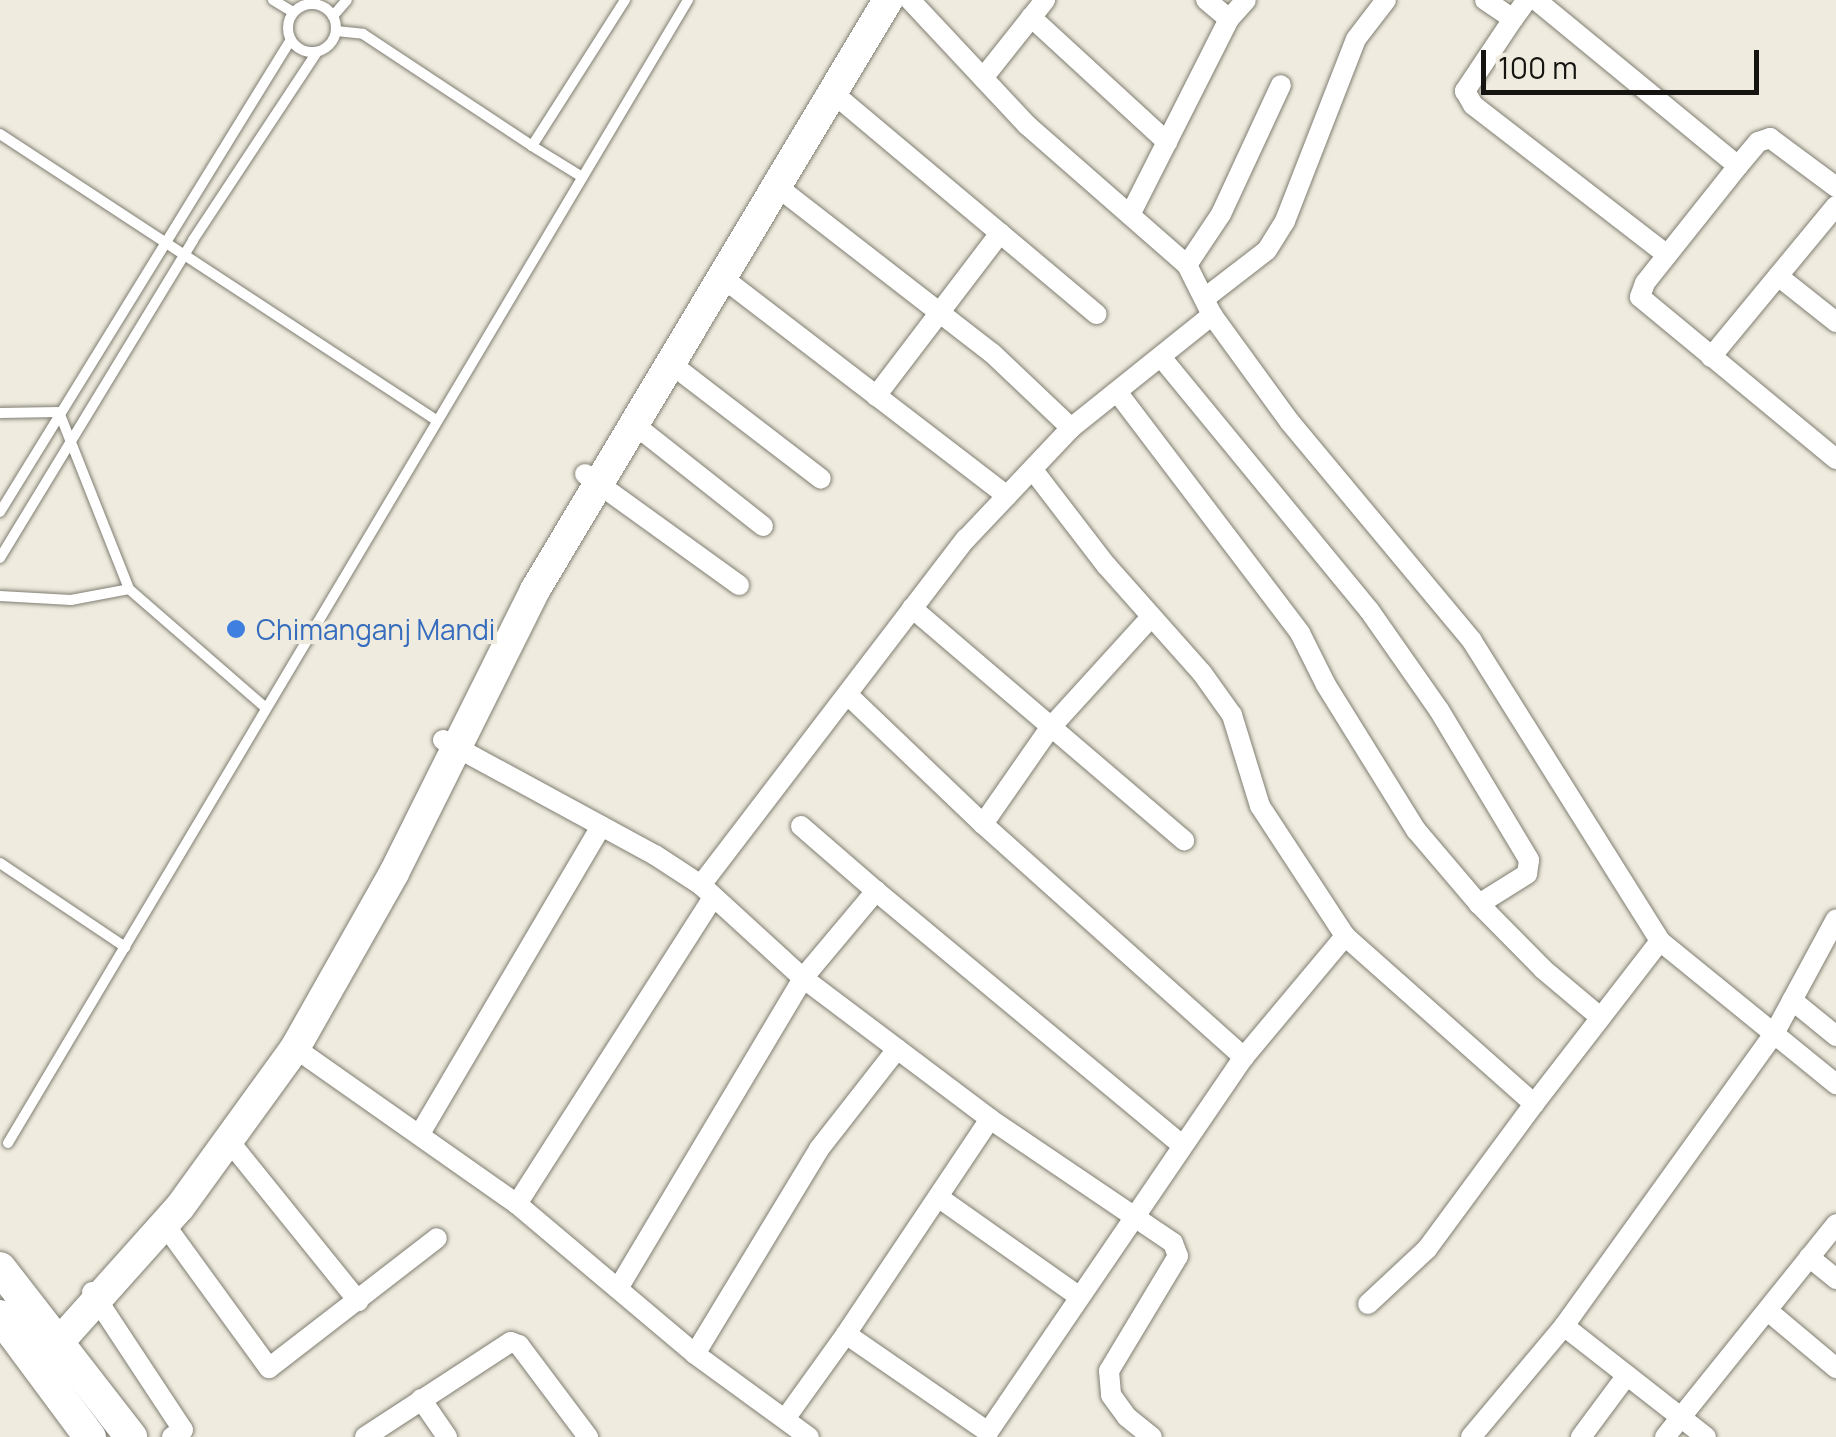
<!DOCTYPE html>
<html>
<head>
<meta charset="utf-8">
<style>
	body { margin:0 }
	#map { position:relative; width:1836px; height:1437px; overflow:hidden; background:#efecdf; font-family:Manrope,sans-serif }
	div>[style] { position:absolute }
	.roads { filter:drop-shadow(0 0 2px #807d72) drop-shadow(0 0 2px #807d72) }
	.lane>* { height:10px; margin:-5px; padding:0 5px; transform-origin:5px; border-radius:5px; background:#fff }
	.lane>.ring { margin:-5px; padding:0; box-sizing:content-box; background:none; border:10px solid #fff; border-radius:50% }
	.street>* { height:20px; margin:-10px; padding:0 10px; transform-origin:10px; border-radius:10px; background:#fff }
	.secondary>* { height:30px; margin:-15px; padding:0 15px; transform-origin:15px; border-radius:15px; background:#fff }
	.primary>* { height:32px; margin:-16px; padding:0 16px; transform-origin:16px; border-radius:16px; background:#fff }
	.dots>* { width:28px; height:28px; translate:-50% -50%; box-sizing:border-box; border:5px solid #efecdf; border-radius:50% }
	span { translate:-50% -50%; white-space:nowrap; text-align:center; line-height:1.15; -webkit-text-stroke:8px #efecdf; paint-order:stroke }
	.shop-label { font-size:28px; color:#366cbe }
	.left { translate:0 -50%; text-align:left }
	.scale { position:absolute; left:1481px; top:50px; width:278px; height:45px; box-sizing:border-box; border:5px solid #151410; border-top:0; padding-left:12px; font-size:30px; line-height:35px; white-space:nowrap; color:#151410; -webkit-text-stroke:8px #efecdf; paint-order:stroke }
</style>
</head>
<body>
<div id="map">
	<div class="roads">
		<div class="lane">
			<i style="left:273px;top:0;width:23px;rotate:31deg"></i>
			<i class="ring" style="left:288px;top:4px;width:38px;height:38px"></i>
			<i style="left:333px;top:16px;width:21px;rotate:-49deg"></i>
			<i style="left:336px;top:31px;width:27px;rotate:6deg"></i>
			<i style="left:363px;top:34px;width:203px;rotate:33.5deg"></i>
			<i style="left:532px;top:146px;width:173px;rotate:-57.5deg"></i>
			<i style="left:0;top:134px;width:521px;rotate:33.26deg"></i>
			<i style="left:532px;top:146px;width:59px;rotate:31.8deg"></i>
			<i style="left:0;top:413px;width:59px;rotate:-1deg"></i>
			<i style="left:59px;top:412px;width:190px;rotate:68.4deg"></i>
			<i style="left:0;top:512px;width:553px;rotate:-58.38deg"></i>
			<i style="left:0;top:558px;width:372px;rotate:-58.7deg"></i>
			<i style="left:193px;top:240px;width:225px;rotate:-56.6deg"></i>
			<i style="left:0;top:596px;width:71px;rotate:3.2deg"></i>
			<i style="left:71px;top:600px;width:59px;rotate:-10.7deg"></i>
			<i style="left:129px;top:589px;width:181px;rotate:41deg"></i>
			<i style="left:0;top:863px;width:151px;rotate:33.9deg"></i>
			<i style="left:8px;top:1143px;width:1330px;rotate:-59.25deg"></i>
		</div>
		<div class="street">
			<i style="left:910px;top:0;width:171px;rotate:46.9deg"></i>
			<i style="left:1027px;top:125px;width:213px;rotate:41.2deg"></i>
			<i style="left:1187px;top:265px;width:56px;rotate:63.4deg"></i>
			<i style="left:1212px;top:315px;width:131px;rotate:54deg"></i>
			<i style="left:1289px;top:421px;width:286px;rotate:50.2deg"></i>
			<i style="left:1472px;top:641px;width:354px;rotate:57.9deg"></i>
			<i style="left:1660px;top:941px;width:227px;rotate:39.1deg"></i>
			<i style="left:1485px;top:0;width:34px;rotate:34deg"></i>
			<i style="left:1513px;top:19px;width:24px;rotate:-54deg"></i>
			<i style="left:1536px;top:0;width:261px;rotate:39.4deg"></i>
			<i style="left:1738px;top:166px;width:149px;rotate:128.5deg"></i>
			<i style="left:1645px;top:283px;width:15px;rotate:110deg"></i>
			<i style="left:1640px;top:297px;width:254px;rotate:39.6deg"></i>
			<i style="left:1031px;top:17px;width:185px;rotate:42.6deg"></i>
			<i style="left:1229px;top:19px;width:25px;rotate:-48deg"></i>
			<i style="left:1513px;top:19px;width:87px;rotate:123.7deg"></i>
			<i style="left:1465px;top:91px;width:16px;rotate:60deg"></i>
			<i style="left:1473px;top:105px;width:245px;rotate:37.7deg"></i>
			<i style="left:983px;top:78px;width:100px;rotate:-51.5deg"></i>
			<i style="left:833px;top:93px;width:344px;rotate:40deg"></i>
			<i style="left:1738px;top:166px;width:31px;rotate:-50deg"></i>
			<i style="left:1758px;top:142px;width:13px;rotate:-18deg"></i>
			<i style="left:1770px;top:138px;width:82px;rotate:36.6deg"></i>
			<i style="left:779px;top:188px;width:269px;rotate:37.8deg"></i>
			<i style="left:992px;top:353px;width:109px;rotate:43.5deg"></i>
			<i style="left:1130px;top:215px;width:220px;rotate:-63.2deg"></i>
			<i style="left:1229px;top:19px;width:30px;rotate:-140deg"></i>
			<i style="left:1187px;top:265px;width:61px;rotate:-56.3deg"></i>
			<i style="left:1221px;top:214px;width:142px;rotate:-65.1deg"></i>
			<i style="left:1778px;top:276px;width:74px;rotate:38.4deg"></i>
			<i style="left:723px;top:278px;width:358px;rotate:37.5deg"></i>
			<i style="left:1205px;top:298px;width:78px;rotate:-37.7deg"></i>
			<i style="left:1267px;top:250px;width:34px;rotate:-58deg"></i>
			<i style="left:1285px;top:221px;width:195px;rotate:-68.7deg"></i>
			<i style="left:1356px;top:39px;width:49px;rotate:-52.4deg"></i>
			<i style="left:1161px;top:357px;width:328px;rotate:50.6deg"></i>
			<i style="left:1369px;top:610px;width:122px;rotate:55deg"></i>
			<i style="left:1439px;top:710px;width:175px;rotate:59deg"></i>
			<i style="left:1529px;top:860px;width:14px;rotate:98deg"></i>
			<i style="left:1527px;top:874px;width:57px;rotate:148deg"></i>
			<i style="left:1711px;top:357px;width:196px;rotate:-50.4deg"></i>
			<i style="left:670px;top:363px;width:190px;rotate:37.5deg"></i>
			<i style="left:1118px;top:393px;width:301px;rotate:52.8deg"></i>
			<i style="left:1300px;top:633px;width:58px;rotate:63.4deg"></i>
			<i style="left:1326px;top:685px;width:171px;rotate:58.2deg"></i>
			<i style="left:1416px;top:830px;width:97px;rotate:49.6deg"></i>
			<i style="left:1479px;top:904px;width:91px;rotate:45.4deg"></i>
			<i style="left:1543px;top:969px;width:75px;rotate:40.1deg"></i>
			<i style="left:876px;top:396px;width:205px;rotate:-52.7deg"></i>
			<i style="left:635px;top:425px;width:163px;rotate:38.3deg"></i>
			<i style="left:1033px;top:470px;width:120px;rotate:52.5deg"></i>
			<i style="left:1106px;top:565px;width:144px;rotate:48.4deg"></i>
			<i style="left:1202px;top:673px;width:52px;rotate:54.5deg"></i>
			<i style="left:1232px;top:715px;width:95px;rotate:72.9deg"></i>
			<i style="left:1260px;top:806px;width:155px;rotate:56.8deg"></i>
			<i style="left:1345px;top:936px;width:253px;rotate:41.6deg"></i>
			<i style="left:1534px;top:1104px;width:206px;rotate:-52.3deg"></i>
			<i style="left:585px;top:474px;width:190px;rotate:35.8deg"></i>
			<i style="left:912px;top:608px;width:358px;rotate:40.5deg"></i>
			<i style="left:849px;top:696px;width:185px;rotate:43.7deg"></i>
			<i style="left:983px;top:824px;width:350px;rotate:41.8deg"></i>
			<i style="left:443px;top:740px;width:241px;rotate:28.5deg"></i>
			<i style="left:655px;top:855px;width:55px;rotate:33.1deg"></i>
			<i style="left:701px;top:885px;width:138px;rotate:42.4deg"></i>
			<i style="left:803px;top:978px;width:234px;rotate:37deg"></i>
			<i style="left:990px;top:1119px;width:221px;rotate:34.1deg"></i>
			<i style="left:1173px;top:1243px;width:14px;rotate:69deg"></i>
			<i style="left:1178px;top:1256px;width:134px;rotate:121deg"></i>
			<i style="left:1109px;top:1371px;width:24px;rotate:85deg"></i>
			<i style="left:1111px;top:1395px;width:27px;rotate:54deg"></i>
			<i style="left:1127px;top:1417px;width:32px;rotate:39deg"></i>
			<i style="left:983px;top:824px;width:117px;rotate:-55.1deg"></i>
			<i style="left:1050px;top:728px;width:150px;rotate:-47.7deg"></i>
			<i style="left:801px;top:826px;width:99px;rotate:40.9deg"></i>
			<i style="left:701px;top:885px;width:436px;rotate:-52.6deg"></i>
			<i style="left:966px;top:539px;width:153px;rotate:-46.6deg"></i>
			<i style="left:1071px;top:428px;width:181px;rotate:-38.7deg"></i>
			<i style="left:1792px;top:1000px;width:57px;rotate:39.3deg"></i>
			<i style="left:295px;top:1048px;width:271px;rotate:35.1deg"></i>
			<i style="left:517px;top:1204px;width:233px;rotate:40.1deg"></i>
			<i style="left:695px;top:1354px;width:141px;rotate:36.1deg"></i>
			<i style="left:421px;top:1132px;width:355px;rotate:-59.5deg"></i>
			<i style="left:229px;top:1141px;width:206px;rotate:51.1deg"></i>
			<i style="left:938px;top:1197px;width:170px;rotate:35.2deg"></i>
			<i style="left:517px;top:1204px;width:364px;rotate:-57.4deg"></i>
			<i style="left:165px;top:1225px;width:177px;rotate:54deg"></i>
			<i style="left:269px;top:1368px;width:212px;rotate:-37.7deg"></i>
			<i style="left:1809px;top:1257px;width:35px;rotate:39deg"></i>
			<i style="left:619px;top:1287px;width:360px;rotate:-59.2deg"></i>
			<i style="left:803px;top:978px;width:114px;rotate:-50deg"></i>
			<i style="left:876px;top:891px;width:396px;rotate:39.7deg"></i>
			<i style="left:92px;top:1292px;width:165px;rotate:56.6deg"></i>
			<i style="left:183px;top:1430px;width:13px;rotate:148deg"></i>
			<i style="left:1368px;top:1304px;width:81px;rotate:-43deg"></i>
			<i style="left:1427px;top:1249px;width:180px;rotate:-53.6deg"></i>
			<i style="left:1768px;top:1311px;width:89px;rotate:40deg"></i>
			<i style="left:1564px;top:1326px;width:180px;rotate:38deg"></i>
			<i style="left:846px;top:1334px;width:259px;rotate:-56.2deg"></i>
			<i style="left:695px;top:1354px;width:240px;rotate:-58.8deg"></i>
			<i style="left:819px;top:1149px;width:127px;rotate:-52deg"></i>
			<i style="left:421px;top:1399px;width:46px;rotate:55.6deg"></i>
			<i style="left:785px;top:1419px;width:105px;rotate:-54.3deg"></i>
			<i style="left:846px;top:1334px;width:173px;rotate:34.6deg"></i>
			<i style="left:988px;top:1432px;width:454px;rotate:-55.7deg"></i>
			<i style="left:1244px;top:1057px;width:158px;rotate:-50.1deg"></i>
			<i style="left:365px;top:1437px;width:174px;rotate:-33.1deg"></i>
			<i style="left:511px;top:1342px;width:9px;rotate:21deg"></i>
			<i style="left:519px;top:1345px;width:115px;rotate:53.1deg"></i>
			<i style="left:1471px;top:1437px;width:145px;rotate:-50deg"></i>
			<i style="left:1564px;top:1326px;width:362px;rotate:-54.3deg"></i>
			<i style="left:1775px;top:1032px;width:128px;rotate:-61.6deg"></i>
			<i style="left:1581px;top:1437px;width:77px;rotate:-53.4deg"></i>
			<i style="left:1665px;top:1437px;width:273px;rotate:-51.2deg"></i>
		</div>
		<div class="secondary">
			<i style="left:43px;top:1360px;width:205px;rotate:-48.2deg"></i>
			<i style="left:180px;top:1207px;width:196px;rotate:-54.1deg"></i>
			<i style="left:295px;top:1048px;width:201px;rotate:-60.5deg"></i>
			<i style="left:394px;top:873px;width:316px;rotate:-63.5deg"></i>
			<i style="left:535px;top:590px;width:688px;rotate:-59.11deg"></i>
		</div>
		<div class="primary">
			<i style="left:0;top:1268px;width:214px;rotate:52.2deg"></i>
			<i style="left:0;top:1316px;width:151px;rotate:53.4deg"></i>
		</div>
	</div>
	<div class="dots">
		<i style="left:236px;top:629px;background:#3f7fe0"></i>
	</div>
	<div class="shop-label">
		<span class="left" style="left:256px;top:629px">Chimanganj Mandi</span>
	</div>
	<div class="scale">100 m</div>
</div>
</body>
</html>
